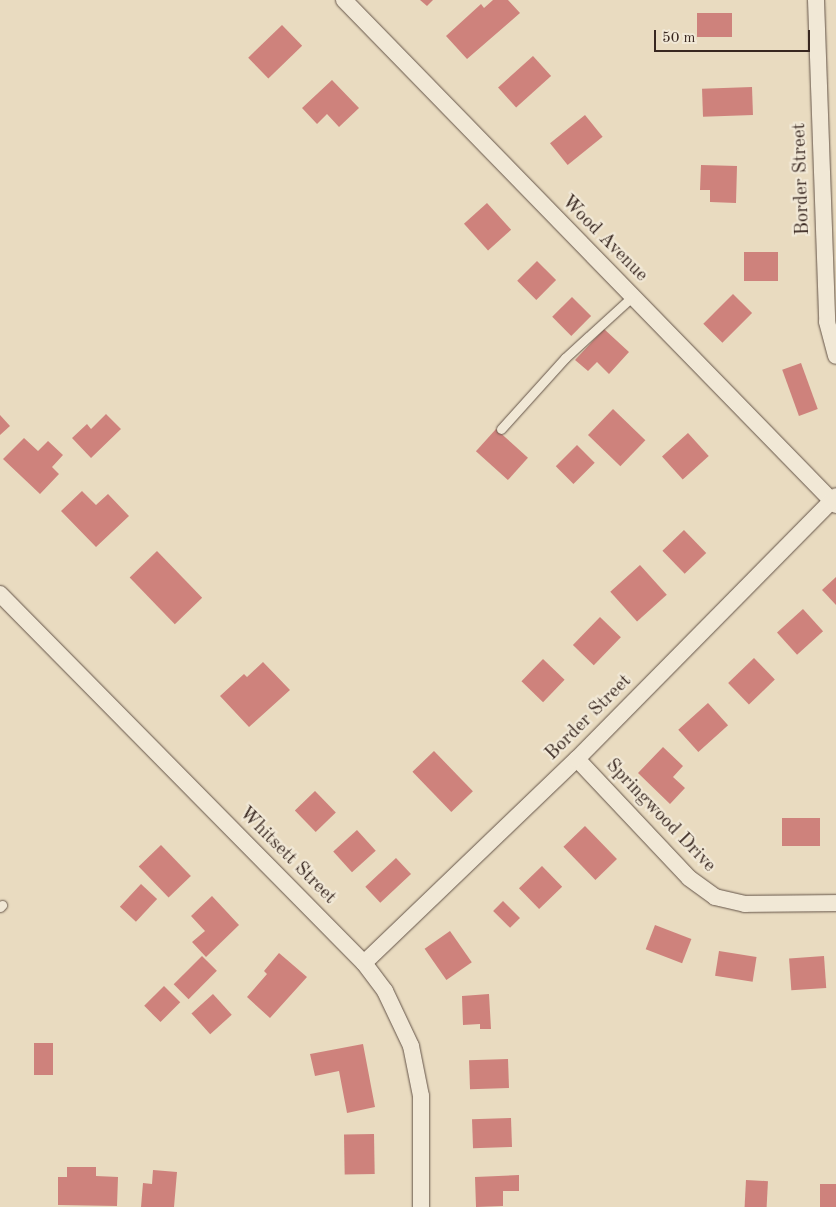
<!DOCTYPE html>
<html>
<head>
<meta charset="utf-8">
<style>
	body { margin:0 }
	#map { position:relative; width:836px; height:1207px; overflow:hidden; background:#e9dbc0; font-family:"Old Standard TT",serif }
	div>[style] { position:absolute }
	.building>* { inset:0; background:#ce827c; transform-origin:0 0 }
	.roads { filter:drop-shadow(0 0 1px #645448) drop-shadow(0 0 1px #645448) }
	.lane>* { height:9px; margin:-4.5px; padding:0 4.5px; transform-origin:4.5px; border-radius:4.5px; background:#f1e8d6 }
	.street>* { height:16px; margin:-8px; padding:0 8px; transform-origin:8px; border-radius:8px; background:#f1e8d6 }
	span { translate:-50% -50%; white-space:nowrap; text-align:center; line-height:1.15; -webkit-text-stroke:4.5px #f1e8d6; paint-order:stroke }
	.street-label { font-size:19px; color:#382720 }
	.scale { position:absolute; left:654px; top:30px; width:156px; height:22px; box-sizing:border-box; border:2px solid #382720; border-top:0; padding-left:6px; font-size:15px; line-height:18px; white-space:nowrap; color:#382720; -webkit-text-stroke:4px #f1e8d6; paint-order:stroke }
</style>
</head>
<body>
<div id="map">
	<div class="building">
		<i style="clip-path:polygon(420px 0,433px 0,427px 6px)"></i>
		<i style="clip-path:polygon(493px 0,508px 0,520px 13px,467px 59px,446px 36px,481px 4px,484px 8px)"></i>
		<i style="left:697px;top:13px;width:35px;height:24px"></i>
		<i style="left:282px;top:25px;width:29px;height:47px;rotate:46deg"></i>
		<i style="left:533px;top:56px;width:27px;height:47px;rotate:48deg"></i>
		<i style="clip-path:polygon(332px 80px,359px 108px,339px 127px,327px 114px,317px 124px,302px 108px)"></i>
		<i style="left:752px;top:87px;width:28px;height:50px;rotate:88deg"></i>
		<i style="left:585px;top:115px;width:28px;height:45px;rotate:51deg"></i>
		<i style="clip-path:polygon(701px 165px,737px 166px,736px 203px,710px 202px,710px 190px,700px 190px)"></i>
		<i style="left:487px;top:203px;width:36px;height:31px;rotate:48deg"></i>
		<i style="left:778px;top:252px;width:29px;height:34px;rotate:90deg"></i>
		<i style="left:537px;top:261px;width:27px;height:28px;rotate:45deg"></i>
		<i style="left:733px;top:294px;width:27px;height:42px;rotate:45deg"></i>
		<i style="left:572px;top:297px;width:27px;height:28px;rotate:45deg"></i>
		<i style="clip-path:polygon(604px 329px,629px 352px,609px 374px,597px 362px,588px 371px,575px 360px)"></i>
		<i style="left:801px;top:363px;width:49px;height:20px;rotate:70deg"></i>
		<i style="left:613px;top:409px;width:45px;height:36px;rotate:44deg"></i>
		<i style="clip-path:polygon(106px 414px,121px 429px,91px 458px,72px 438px,87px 424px,91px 429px)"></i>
		<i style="clip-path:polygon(0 415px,10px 426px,0 435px)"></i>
		<i style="left:496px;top:429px;width:43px;height:30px;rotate:42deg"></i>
		<i style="left:688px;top:433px;width:31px;height:35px;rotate:48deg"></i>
		<i style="clip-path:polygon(24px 438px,38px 451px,48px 441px,63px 455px,52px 467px,59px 474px,40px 494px,3px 459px)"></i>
		<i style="left:577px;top:445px;width:25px;height:30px;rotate:45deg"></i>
		<i style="clip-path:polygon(82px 491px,96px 505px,108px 494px,129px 516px,96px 547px,61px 511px)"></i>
		<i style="left:684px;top:530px;width:32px;height:30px;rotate:46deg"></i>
		<i style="left:157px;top:551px;width:65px;height:38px;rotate:46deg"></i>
		<i style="left:640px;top:565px;width:40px;height:40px;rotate:48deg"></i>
		<i style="clip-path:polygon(836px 577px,836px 605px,822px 590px)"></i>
		<i style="left:803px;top:609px;width:30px;height:35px;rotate:48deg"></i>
		<i style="left:600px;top:617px;width:29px;height:39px;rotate:44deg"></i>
		<i style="left:754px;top:658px;width:30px;height:36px;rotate:46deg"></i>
		<i style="left:543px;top:659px;width:30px;height:31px;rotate:44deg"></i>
		<i style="clip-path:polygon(263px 662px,290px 690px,249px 727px,220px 696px,244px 674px,247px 677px)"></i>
		<i style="left:708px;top:703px;width:30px;height:40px;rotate:48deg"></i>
		<i style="clip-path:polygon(663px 747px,683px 766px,673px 777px,685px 788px,670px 804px,638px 773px)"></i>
		<i style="left:434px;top:751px;width:56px;height:30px;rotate:46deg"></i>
		<i style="left:315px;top:791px;width:30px;height:28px;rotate:46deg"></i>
		<i style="left:782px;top:818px;width:38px;height:28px"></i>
		<i style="left:585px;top:826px;width:46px;height:30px;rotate:46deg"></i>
		<i style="left:357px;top:830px;width:28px;height:32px;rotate:48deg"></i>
		<i style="left:161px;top:845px;width:43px;height:31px;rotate:46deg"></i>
		<i style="left:396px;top:858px;width:22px;height:42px;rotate:47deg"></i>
		<i style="left:542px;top:866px;width:29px;height:32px;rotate:46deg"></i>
		<i style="left:141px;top:884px;width:22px;height:31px;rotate:43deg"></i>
		<i style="clip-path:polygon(212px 896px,239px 925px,206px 957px,192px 942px,205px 931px,191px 916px)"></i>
		<i style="left:503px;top:901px;width:24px;height:14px;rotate:45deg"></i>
		<i style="left:655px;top:925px;width:39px;height:26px;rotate:21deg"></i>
		<i style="left:450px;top:931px;width:38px;height:31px;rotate:55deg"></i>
		<i style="left:719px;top:951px;width:38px;height:25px;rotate:9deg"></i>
		<i style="clip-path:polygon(279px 953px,307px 977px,270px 1018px,247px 997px,267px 974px,264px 971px)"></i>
		<i style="left:202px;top:956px;width:21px;height:40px;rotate:45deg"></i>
		<i style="left:824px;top:956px;width:32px;height:35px;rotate:86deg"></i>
		<i style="left:164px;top:986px;width:23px;height:28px;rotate:45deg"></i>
		<i style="left:213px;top:994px;width:28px;height:29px;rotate:48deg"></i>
		<i style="clip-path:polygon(489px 994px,491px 1029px,480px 1029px,480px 1024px,463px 1025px,462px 996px)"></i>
		<i style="left:34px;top:1043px;width:19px;height:32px"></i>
		<i style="clip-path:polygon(363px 1044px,375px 1107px,347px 1113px,339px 1071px,315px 1076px,310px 1054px)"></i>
		<i style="left:508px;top:1059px;width:29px;height:39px;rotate:88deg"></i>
		<i style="left:511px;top:1118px;width:29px;height:39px;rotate:88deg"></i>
		<i style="left:374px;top:1134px;width:40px;height:30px;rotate:89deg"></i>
		<i style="clip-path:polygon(67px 1167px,96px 1167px,96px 1176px,118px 1177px,117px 1206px,58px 1205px,58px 1177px,67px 1177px)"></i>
		<i style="clip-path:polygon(153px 1170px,177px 1172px,174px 1207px,141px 1207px,143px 1183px,152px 1184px)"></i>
		<i style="clip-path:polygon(519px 1175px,519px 1191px,503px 1191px,503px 1206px,476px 1207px,475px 1177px)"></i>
		<i style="left:746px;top:1180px;width:22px;height:27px;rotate:3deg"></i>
		<i style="left:820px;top:1184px;width:16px;height:23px"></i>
	</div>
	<div class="roads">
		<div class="lane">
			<i style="left:501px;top:429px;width:96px;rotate:-48deg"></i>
			<i style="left:565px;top:358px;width:92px;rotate:-42.4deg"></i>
			<i style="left:0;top:907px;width:3px;rotate:-45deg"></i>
		</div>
		<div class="street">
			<i style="left:344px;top:0;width:705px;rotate:45.75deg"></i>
			<i style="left:816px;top:0;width:322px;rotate:88deg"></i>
			<i style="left:827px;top:322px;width:35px;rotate:75deg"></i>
			<i style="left:0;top:594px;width:518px;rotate:45.39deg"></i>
			<i style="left:364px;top:963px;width:35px;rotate:53deg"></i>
			<i style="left:385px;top:991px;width:61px;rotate:64.7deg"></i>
			<i style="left:411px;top:1046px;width:51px;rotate:78.7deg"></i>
			<i style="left:421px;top:1096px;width:111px;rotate:90deg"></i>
			<i style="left:577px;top:759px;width:163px;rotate:46.7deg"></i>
			<i style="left:689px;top:878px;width:32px;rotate:36deg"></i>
			<i style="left:715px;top:897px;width:31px;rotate:13deg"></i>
			<i style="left:745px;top:904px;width:91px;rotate:-0.6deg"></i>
			<i style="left:364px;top:963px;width:295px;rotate:-43.8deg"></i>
			<i style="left:577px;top:759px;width:369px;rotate:-45.4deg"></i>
		</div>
	</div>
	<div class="street-label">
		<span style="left:802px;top:179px;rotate:-92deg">Border Street</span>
		<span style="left:604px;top:239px;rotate:45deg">Wood Avenue</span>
		<span style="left:589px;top:718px;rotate:-45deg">Border Street</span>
		<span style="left:660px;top:816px;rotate:46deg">Springwood Drive</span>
		<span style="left:287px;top:856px;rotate:45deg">Whitsett Street</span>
	</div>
	<div class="scale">50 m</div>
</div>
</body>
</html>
